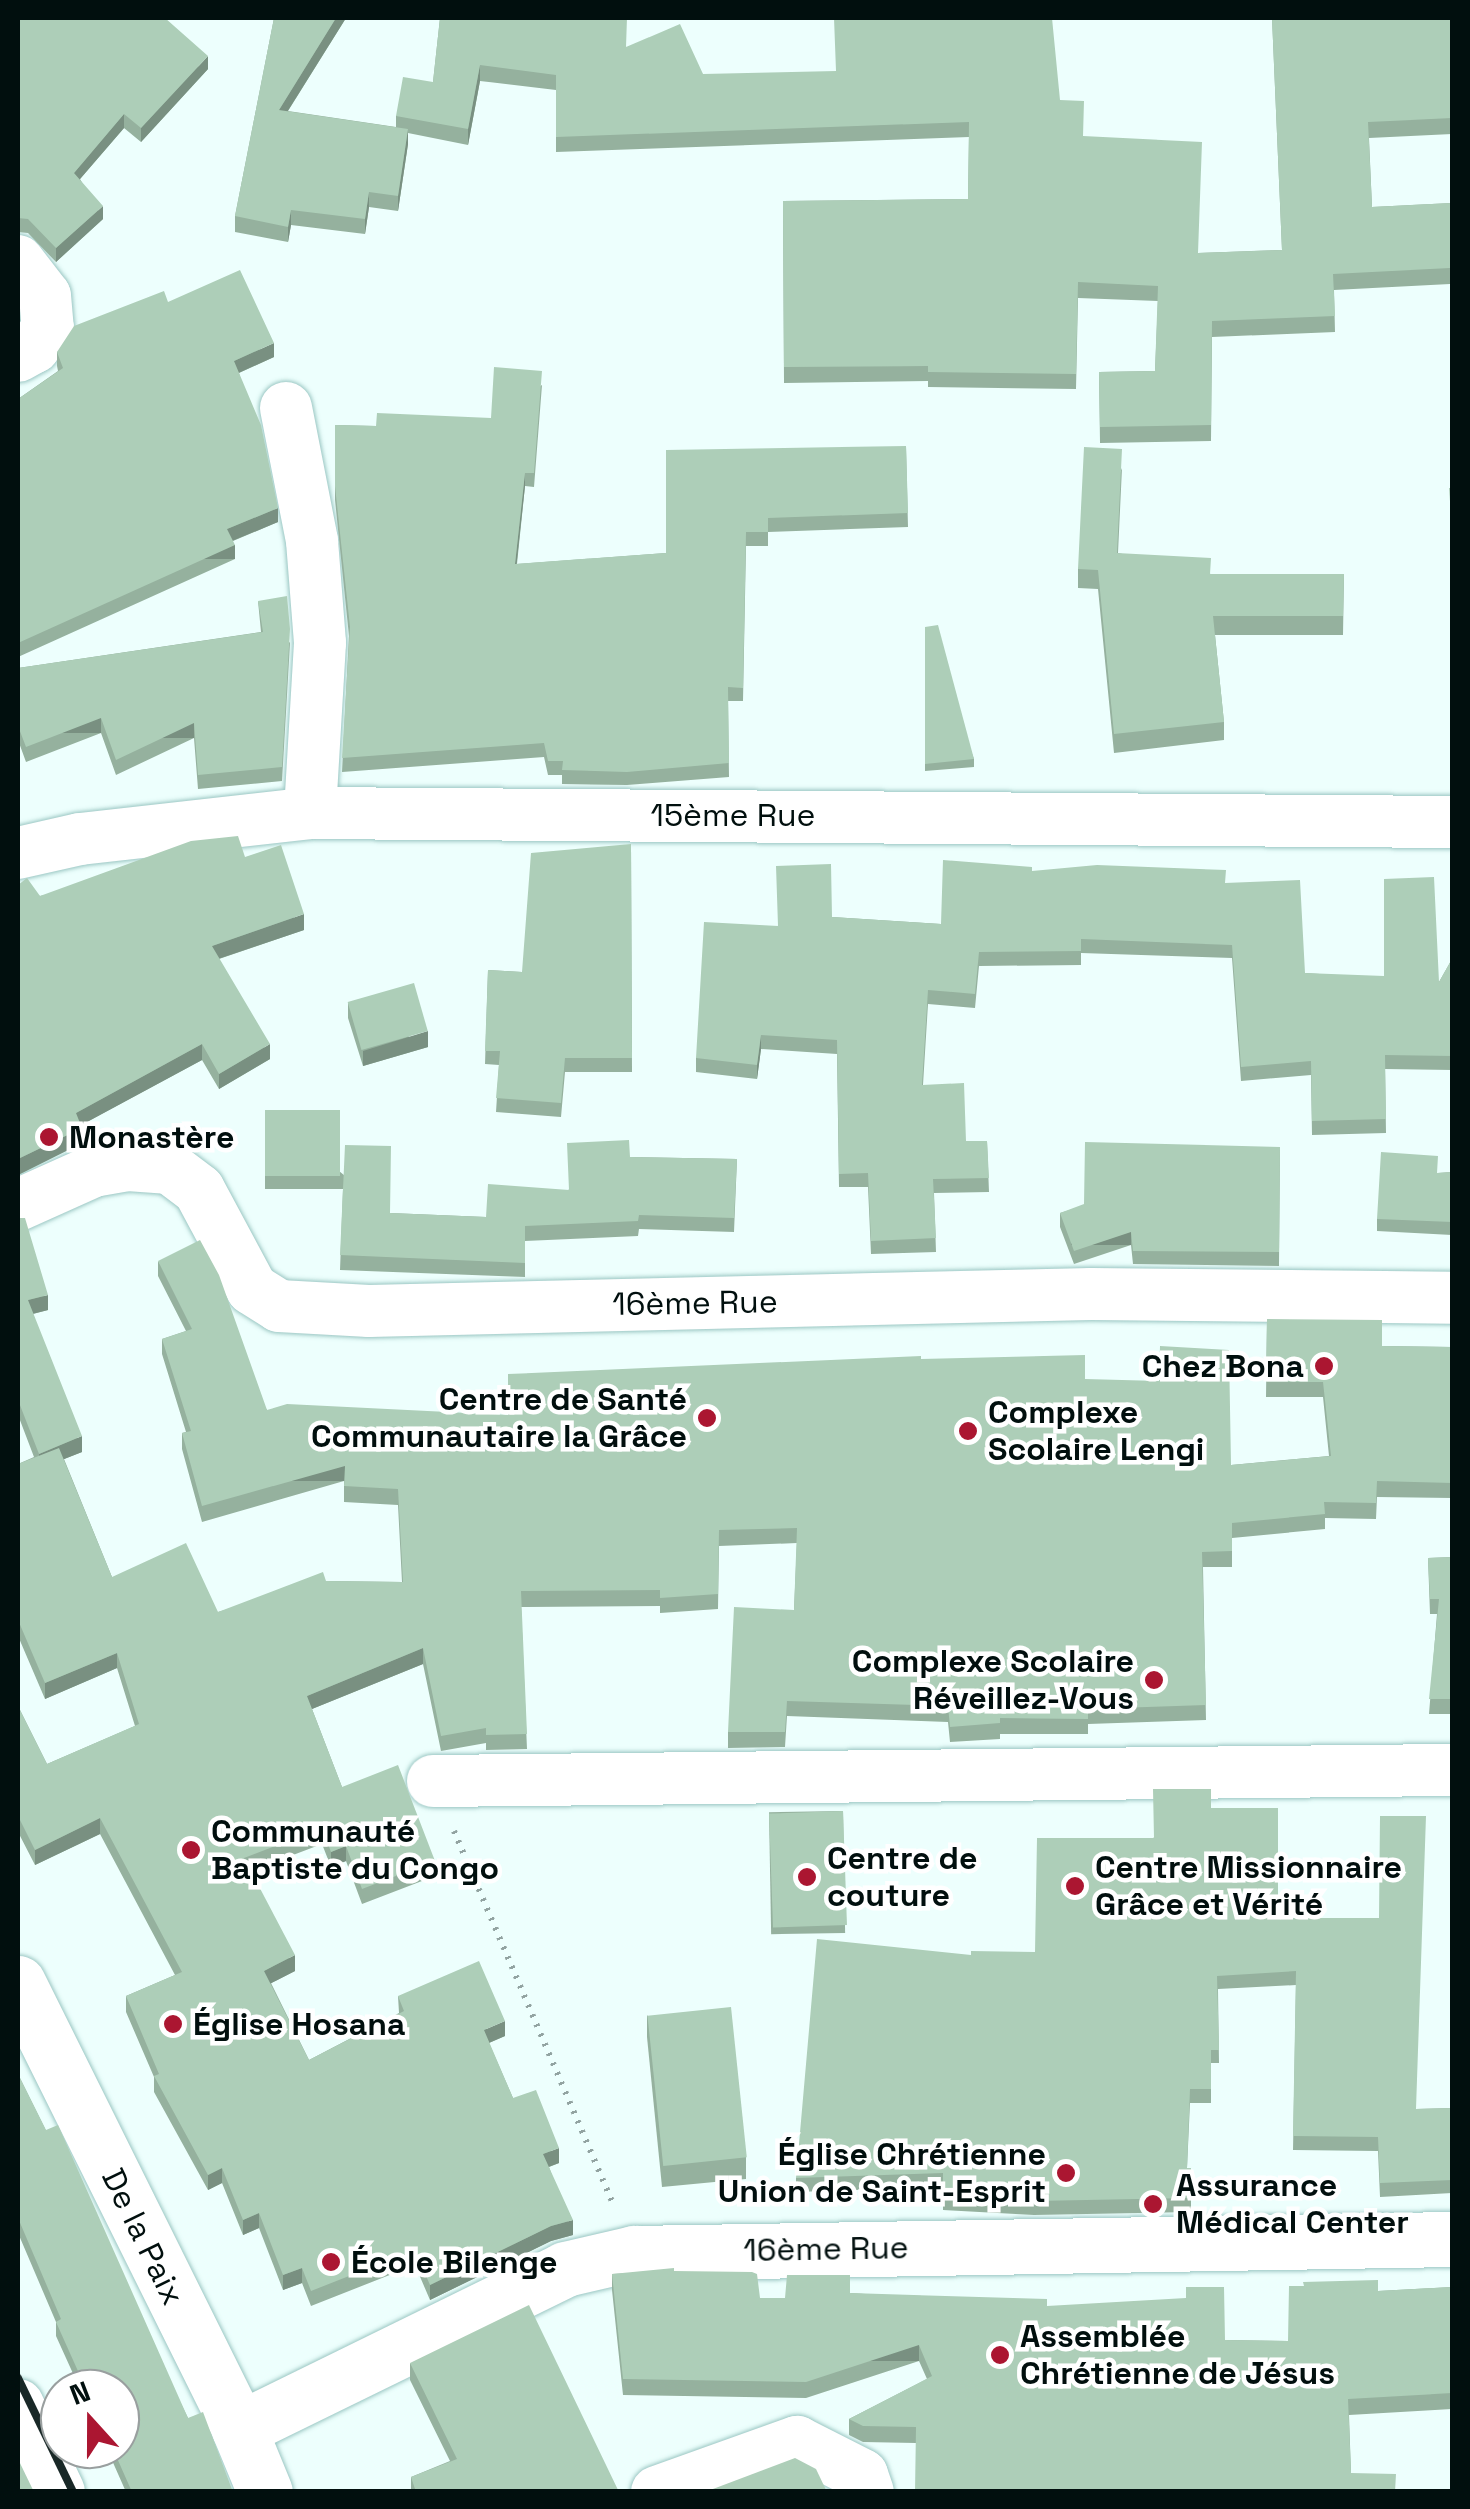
<!DOCTYPE html>
<html>
<head>
<meta charset="utf-8">
<style>
	body { margin:0 }
	#map { position:relative; width:1470px; height:2509px; overflow:hidden; background:#edfffd; font-family:"Space Grotesk",sans-serif }
	div>[style] { position:absolute }
	.path>* { height:6px; margin-top:-3px; transform-origin:0; background:repeating-linear-gradient(90deg,#92a3a1 0 2.5px,transparent 0 10.5px) }
	.roads { filter:drop-shadow(0 0 2px #9bc7c3) drop-shadow(0 0 2px #9bc7c3) }
	.street>* { height:52px; margin:-26px; padding:0 26px; transform-origin:26px; border-radius:26px; background:#fff }
	.secondary>* { height:55px; margin:-27.5px; padding:0 27.5px; transform-origin:27.5px; border-radius:27.5px; background:#fff }
	.rail>* { height:8px; margin:-4px; padding:0 4px; transform-origin:4px; border-radius:4px; background:#192827 }
	.wall>* { inset:0; background:#95b19e; transform-origin:0 0 }
	.shaded-wall>* { inset:0; background:#799081; transform-origin:0 0 }
	.building>* { inset:0; background:#adceb8; transform-origin:0 0 }
	.dots>* { width:28px; height:28px; translate:-50% -50%; box-sizing:border-box; border:5px solid #fff; border-radius:50% }
	span { translate:-50% -50%; white-space:nowrap; text-align:center; line-height:1.15; -webkit-text-stroke:9px #fff; paint-order:stroke }
	.street-label { font-size:32px; color:#010f0e }
	.poi-label { font-size:32px; color:#010f0e; font-weight:700 }
	.left { translate:0 -50%; text-align:left }
	.right { translate:-100% -50%; text-align:right }
	.frame { position:absolute; inset:0; border:20px solid #010f0e; pointer-events:none }
	.north { position:absolute; left:40px; top:2369px; width:100px; height:100px; box-sizing:border-box; background:#fff; border:2px solid #999f9f; border-radius:50%; rotate:339deg; font-size:28px; font-weight:700; line-height:40px; text-align:center; color:#010f0e }
	.north::after { content:''; display:block; margin:auto; width:35px; height:45px; background:#ab1631; clip-path:polygon(50% 0,100% 100%,50% 72%,0 100%) }
</style>
</head>
<body>
<div id="map">
	<div class="path">
		<i style="left:454px;top:1831px;width:408px;rotate:66.9deg"></i>
	</div>
	<div class="roads">
		<div class="street">
			<i style="left:18px;top:261px;width:44px;rotate:52.4deg"></i>
			<i style="left:45px;top:296px;width:32px;rotate:85deg"></i>
			<i style="left:48px;top:328px;width:24px;rotate:126deg"></i>
			<i style="left:34px;top:347px;width:18px;rotate:151deg"></i>
			<i style="left:286px;top:408px;width:136px;rotate:78.9deg"></i>
			<i style="left:312px;top:541px;width:102px;rotate:85.5deg"></i>
			<i style="left:320px;top:643px;width:170px;rotate:93.4deg"></i>
			<i style="left:18px;top:853px;width:64px;rotate:-12.7deg"></i>
			<i style="left:80px;top:839px;width:231px;rotate:-6.4deg"></i>
			<i style="left:310px;top:813px;width:1142px;rotate:0.45deg"></i>
			<i style="left:18px;top:1205px;width:83px;rotate:-24.1deg"></i>
			<i style="left:94px;top:1171px;width:35px;rotate:-10deg"></i>
			<i style="left:128px;top:1165px;width:42px;rotate:4.1deg"></i>
			<i style="left:170px;top:1168px;width:36px;rotate:37deg"></i>
			<i style="left:199px;top:1190px;width:112px;rotate:61.8deg"></i>
			<i style="left:252px;top:1289px;width:32px;rotate:32deg"></i>
			<i style="left:279px;top:1306px;width:90px;rotate:3.2deg"></i>
			<i style="left:369px;top:1311px;width:722px;rotate:-1.35deg"></i>
			<i style="left:1091px;top:1294px;width:361px;rotate:0.6deg"></i>
			<i style="left:433px;top:1781px;width:1019px;rotate:-0.62deg"></i>
			<i style="left:18px;top:2405px;width:96px;rotate:64.8deg"></i>
			<i style="left:657px;top:2492px;width:149px;rotate:-19.7deg"></i>
			<i style="left:797px;top:2442px;width:73px;rotate:26.9deg"></i>
			<i style="left:862px;top:2475px;width:18px;rotate:71deg"></i>
		</div>
		<div class="secondary">
			<i style="left:18px;top:1983px;width:498px;rotate:63.6deg"></i>
			<i style="left:239px;top:2429px;width:68px;rotate:67.6deg"></i>
			<i style="left:239px;top:2429px;width:363px;rotate:-26.1deg"></i>
			<i style="left:565px;top:2269px;width:71px;rotate:-13.1deg"></i>
			<i style="left:634px;top:2253px;width:818px;rotate:-0.98deg"></i>
		</div>
	</div>
	<div class="rail">
		<i style="left:18px;top:2378px;width:127px;rotate:64.2deg"></i>
	</div>
	<div class="wall">
		<i style="clip-path:polygon(18px 18px,208px 69px,141px 142px,124px 128px,80px 179px,103px 219px,56px 262px,28px 233px,18px 232px)"></i>
		<i style="clip-path:polygon(274px 18px,346px 18px,288px 111px,396px 127px,396px 116px,433px 82px,440px 18px,627px 47px,703px 74px,1060px 100px,1083px 136px,1198px 253px,1282px 250px,1272px 18px,1452px 18px,1452px 134px,1369px 138px,1372px 207px,1452px 203px,1452px 311px,1451px 311px,1450px 284px,1334px 290px,1335px 332px,1212px 337px,1211px 441px,1100px 443px,1099px 372px,1155px 371px,1158px 301px,1078px 298px,1076px 389px,928px 387px,928px 381px,784px 383px,783px 201px,968px 199px,969px 137px,556px 152px,556px 90px,480px 81px,468px 145px,408px 133px,408px 144px,398px 211px,369px 207px,365px 234px,291px 225px,288px 242px,235px 232px,235px 216px)"></i>
		<i style="clip-path:polygon(168px 302px,274px 357px,239px 373px,278px 522px,233px 541px,235px 559px,18px 657px,18px 399px,58px 371px,57px 366px,57px 352px)"></i>
		<i style="clip-path:polygon(542px 385px,534px 487px,525px 486px,517px 564px,666px 553px,906px 446px,908px 527px,768px 532px,768px 546px,746px 546px,743px 701px,728px 701px,729px 777px,627px 785px,562px 784px,562px 775px,548px 775px,544px 757px,342px 772px,349px 636px,335px 500px,335px 425px,376px 426px,491px 418px)"></i>
		<i style="clip-path:polygon(1122px 468px,1118px 553px,1211px 574px,1344px 574px,1343px 635px,1215px 635px,1224px 722px,1224px 740px,1114px 753px,1098px 589px,1078px 588px,1078px 569px)"></i>
		<i style="clip-path:polygon(258px 601px,290px 643px,282px 781px,198px 789px,194px 738px,116px 775px,101px 733px,26px 762px,18px 740px,18px 668px,261px 632px)"></i>
		<i style="clip-path:polygon(925px 627px,974px 759px,974px 767px,925px 771px)"></i>
		<i style="clip-path:polygon(631px 844px,632px 1072px,565px 1072px,561px 1117px,496px 1112px,499px 1065px,485px 1064px,488px 970px,522px 972px)"></i>
		<i style="clip-path:polygon(245px 857px,304px 930px,219px 959px,270px 1059px,219px 1089px,202px 1060px,81px 1125px,82px 1143px,18px 1175px,18px 885px,40px 896px)"></i>
		<i style="clip-path:polygon(1032px 871px,1226px 883px,1305px 973px,1439px 982px,1452px 959px,1452px 1070px,1385px 1069px,1386px 1133px,1312px 1135px,1311px 1075px,1241px 1081px,1232px 958px,1081px 953px,1081px 965px,979px 966px,975px 1008px,928px 1004px,923px 1085px,966px 1141px,987px 1141px,989px 1192px,934px 1193px,936px 1252px,871px 1254px,868px 1187px,839px 1187px,837px 1054px,761px 1049px,757px 1079px,696px 1072px,696px 1058px,777px 926px,832px 917px,941px 924px)"></i>
		<i style="clip-path:polygon(348px 1003px,428px 1047px,363px 1066px,348px 1018px)"></i>
		<i style="clip-path:polygon(265px 1110px,390px 1213px,486px 1217px,568px 1190px,630px 1157px,737px 1159px,734px 1232px,639px 1229px,638px 1236px,525px 1241px,525px 1277px,340px 1270px,343px 1189px,265px 1189px)"></i>
		<i style="clip-path:polygon(1280px 1147px,1279px 1266px,1133px 1264px,1131px 1245px,1074px 1264px,1060px 1227px,1060px 1213px)"></i>
		<i style="clip-path:polygon(1452px 1172px,1452px 1235px,1377px 1231px,1377px 1219px,1438px 1173px)"></i>
		<i style="clip-path:polygon(18px 1218px,48px 1310px,33px 1314px,82px 1452px,64px 1459px,112px 1577px,218px 1612px,326px 1581px,402px 1582px,398px 1505px,344px 1502px,344px 1481px,202px 1522px,182px 1449px,182px 1433px,186px 1432px,162px 1354px,162px 1339px,186px 1331px,158px 1276px,158px 1261px,267px 1410px,508px 1415px,921px 1359px,1085px 1379px,1231px 1465px,1329px 1456px,1323px 1397px,1266px 1397px,1267px 1319px,1382px 1346px,1452px 1347px,1452px 1498px,1377px 1497px,1376px 1519px,1325px 1518px,1325px 1529px,1232px 1538px,1232px 1567px,1203px 1567px,1206px 1720px,1088px 1724px,1088px 1734px,1000px 1734px,1000px 1739px,950px 1742px,948px 1722px,787px 1716px,785px 1747px,728px 1748px,728px 1732px,794px 1610px,797px 1543px,719px 1546px,718px 1609px,660px 1613px,660px 1606px,521px 1607px,527px 1749px,486px 1750px,486px 1743px,441px 1751px,423px 1664px,312px 1709px,342px 1787px,435px 1876px,362px 1904px,346px 1861px,331px 1867px,322px 1844px,251px 1871px,295px 1971px,271px 1983px,309px 2060px,399px 2013px,398px 1996px,505px 2036px,489px 2043px,513px 2098px,559px 2163px,549px 2167px,573px 2235px,551px 2241px,430px 2300px,415px 2265px,311px 2306px,302px 2283px,283px 2290px,259px 2228px,243px 2235px,222px 2183px,208px 2190px,154px 2092px,154px 2077px,126px 2012px,126px 1996px,175px 1975px,100px 1834px,35px 1865px,18px 1832px,18px 1706px,47px 1764px,135px 1726px,117px 1668px,45px 1699px,18px 1636px,18px 1464px,34px 1457px,18px 1415px)"></i>
		<i style="clip-path:polygon(1452px 1557px,1452px 1714px,1429px 1714px,1437px 1614px,1430px 1614px,1428px 1558px)"></i>
		<i style="clip-path:polygon(1211px 1808px,1278px 1918px,1416px 2109px,1452px 2108px,1452px 2193px,1380px 2197px,1378px 2151px,1293px 2150px,1296px 1985px,1218px 1989px,1219px 2063px,1211px 2063px,1211px 2103px,1190px 2103px,1187px 2168px,1191px 2168px,1191px 2212px,1034px 2215px,943px 2210px,943px 2187px,796px 2192px,796px 2178px,971px 1955px,1035px 1952px,1153px 1838px)"></i>
		<i style="left:843px;top:1811px;width:122px;height:74px;rotate:89deg"></i>
		<i style="clip-path:polygon(647px 2015px,746px 2157px,746px 2179px,662px 2187px,647px 2037px)"></i>
		<i style="clip-path:polygon(18px 2074px,188px 2418px,233px 2492px,126px 2492px,107px 2449px,120px 2449px,120px 2389px,80px 2389px,56px 2336px,56px 2322px,18px 2233px)"></i>
		<i style="clip-path:polygon(674px 2271px,760px 2298px,785px 2298px,850px 2293px,1047px 2306px,1225px 2340px,1288px 2341px,1378px 2291px,1452px 2287px,1452px 2409px,1349px 2415px,1351px 2473px,1396px 2492px,916px 2443px,863px 2442px,849px 2435px,849px 2419px,927px 2379px,919px 2361px,806px 2398px,623px 2395px,612px 2290px,612px 2274px)"></i>
		<i style="clip-path:polygon(410px 2363px,619px 2492px,411px 2492px,411px 2477px,450px 2461px,410px 2380px)"></i>
	</div>
	<div class="shaded-wall">
		<i style="clip-path:polygon(336px 18px,346px 18px,279px 125px,279px 110px)"></i>
		<i style="clip-path:polygon(208px 56px,208px 69px,141px 142px,141px 128px)"></i>
		<i style="clip-path:polygon(480px 65px,480px 81px,468px 145px,468px 129px)"></i>
		<i style="clip-path:polygon(124px 114px,124px 128px,74px 186px,74px 173px)"></i>
		<i style="clip-path:polygon(408px 129px,408px 144px,398px 211px,398px 196px)"></i>
		<i style="clip-path:polygon(369px 192px,369px 207px,365px 234px,365px 219px)"></i>
		<i style="clip-path:polygon(103px 206px,103px 219px,56px 262px,56px 248px)"></i>
		<i style="clip-path:polygon(291px 210px,291px 225px,288px 242px,288px 227px)"></i>
		<i style="clip-path:polygon(274px 343px,274px 357px,234px 375px,234px 361px)"></i>
		<i style="clip-path:polygon(525px 473px,525px 486px,515px 578px,515px 564px)"></i>
		<i style="clip-path:polygon(278px 508px,278px 522px,227px 543px,227px 529px)"></i>
		<i style="left:235px;top:545px;width:14px;height:238px;rotate:90deg"></i>
		<i style="left:101px;top:718px;width:15px;height:80px;rotate:90deg"></i>
		<i style="left:194px;top:723px;width:15px;height:86px;rotate:90deg"></i>
		<i style="clip-path:polygon(304px 914px,304px 930px,212px 961px,212px 946px)"></i>
		<i style="clip-path:polygon(428px 1031px,428px 1047px,363px 1066px,363px 1051px)"></i>
		<i style="clip-path:polygon(761px 1035px,761px 1049px,757px 1079px,757px 1065px)"></i>
		<i style="clip-path:polygon(202px 1044px,202px 1060px,76px 1128px,76px 1113px)"></i>
		<i style="clip-path:polygon(270px 1044px,270px 1059px,219px 1089px,219px 1074px)"></i>
		<i style="clip-path:polygon(82px 1128px,82px 1143px,18px 1175px,18px 1159px)"></i>
		<i style="left:1131px;top:1232px;width:13px;height:60px;rotate:90deg"></i>
		<i style="clip-path:polygon(48px 1295px,48px 1310px,28px 1315px,28px 1300px)"></i>
		<i style="clip-path:polygon(82px 1436px,82px 1452px,39px 1469px,39px 1454px)"></i>
		<i style="left:345px;top:1466px;width:15px;height:148px;rotate:90deg"></i>
		<i style="clip-path:polygon(423px 1648px,423px 1664px,307px 1711px,307px 1696px)"></i>
		<i style="clip-path:polygon(117px 1653px,117px 1668px,45px 1699px,45px 1683px)"></i>
		<i style="clip-path:polygon(100px 1818px,100px 1834px,35px 1865px,35px 1850px)"></i>
		<i style="left:322px;top:1828px;width:16px;height:84px;rotate:90deg"></i>
		<i style="clip-path:polygon(346px 1846px,346px 1861px,331px 1867px,331px 1852px)"></i>
		<i style="left:435px;top:1861px;width:15px;height:78px;rotate:90deg"></i>
		<i style="clip-path:polygon(295px 1955px,295px 1971px,264px 1987px,264px 1971px)"></i>
		<i style="clip-path:polygon(505px 2021px,505px 2036px,484px 2045px,484px 2030px)"></i>
		<i style="clip-path:polygon(559px 2148px,559px 2163px,543px 2169px,543px 2154px)"></i>
		<i style="clip-path:polygon(222px 2168px,222px 2183px,208px 2190px,208px 2175px)"></i>
		<i style="clip-path:polygon(259px 2213px,259px 2228px,243px 2235px,243px 2220px)"></i>
		<i style="clip-path:polygon(573px 2220px,573px 2235px,551px 2241px,430px 2300px,430px 2285px,551px 2226px)"></i>
		<i style="left:415px;top:2250px;width:15px;height:112px;rotate:90deg"></i>
		<i style="clip-path:polygon(302px 2268px,302px 2283px,283px 2290px,283px 2275px)"></i>
		<i style="left:919px;top:2345px;width:16px;height:119px;rotate:90deg"></i>
	</div>
	<div class="building">
		<i style="clip-path:polygon(18px 18px,165px 18px,208px 56px,141px 128px,124px 114px,74px 173px,103px 206px,56px 248px,28px 219px,18px 218px)"></i>
		<i style="clip-path:polygon(274px 18px,336px 18px,279px 110px,408px 129px,398px 196px,369px 192px,365px 219px,291px 210px,288px 227px,235px 216px)"></i>
		<i style="clip-path:polygon(440px 18px,627px 18px,626px 47px,680px 24px,703px 74px,836px 71px,834px 18px,1052px 18px,1060px 100px,1084px 101px,1083px 136px,1202px 142px,1198px 253px,1282px 250px,1272px 18px,1452px 18px,1452px 118px,1368px 122px,1372px 207px,1452px 203px,1452px 295px,1451px 295px,1450px 268px,1333px 274px,1335px 316px,1212px 321px,1211px 425px,1100px 427px,1099px 372px,1155px 371px,1158px 286px,1078px 282px,1076px 374px,928px 372px,928px 366px,784px 367px,783px 201px,968px 199px,969px 122px,556px 137px,556px 75px,480px 65px,468px 129px,396px 116px,403px 77px,433px 82px)"></i>
		<i style="clip-path:polygon(240px 270px,274px 343px,234px 361px,261px 425px,278px 508px,227px 529px,235px 545px,18px 643px,18px 399px,63px 368px,57px 352px,74px 326px,164px 291px,168px 302px)"></i>
		<i style="clip-path:polygon(494px 367px,542px 371px,534px 473px,525px 473px,515px 564px,666px 553px,666px 450px,906px 446px,908px 513px,768px 518px,768px 532px,746px 532px,743px 688px,728px 687px,729px 763px,627px 772px,562px 770px,563px 761px,548px 761px,544px 743px,342px 758px,350px 627px,335px 486px,335px 425px,376px 426px,377px 413px,491px 418px)"></i>
		<i style="clip-path:polygon(1450px 392px,1452px 392px,1452px 454px)"></i>
		<i style="clip-path:polygon(1084px 447px,1122px 449px,1117px 553px,1211px 558px,1210px 574px,1344px 574px,1343px 616px,1213px 616px,1224px 722px,1114px 734px,1098px 570px,1078px 569px)"></i>
		<i style="clip-path:polygon(1449px 488px,1452px 488px,1452px 528px)"></i>
		<i style="clip-path:polygon(287px 596px,290px 629px,282px 767px,198px 775px,194px 723px,116px 760px,101px 718px,26px 747px,18px 726px,18px 668px,263px 632px,258px 601px)"></i>
		<i style="clip-path:polygon(938px 625px,974px 759px,925px 764px,925px 627px)"></i>
		<i style="clip-path:polygon(238px 836px,245px 857px,281px 845px,304px 914px,212px 946px,270px 1044px,219px 1074px,202px 1044px,76px 1113px,82px 1128px,18px 1159px,18px 885px,27px 878px,40px 896px,191px 841px)"></i>
		<i style="clip-path:polygon(631px 844px,632px 1058px,565px 1058px,561px 1103px,496px 1098px,500px 1051px,485px 1051px,488px 970px,522px 972px,531px 853px)"></i>
		<i style="clip-path:polygon(943px 860px,1032px 867px,1032px 871px,1097px 865px,1226px 870px,1225px 883px,1300px 880px,1305px 973px,1384px 976px,1384px 879px,1434px 877px,1439px 982px,1452px 959px,1452px 1056px,1385px 1055px,1386px 1119px,1312px 1121px,1311px 1061px,1241px 1067px,1232px 945px,1081px 939px,1081px 951px,979px 952px,975px 994px,928px 990px,922px 1085px,964px 1083px,966px 1141px,987px 1141px,989px 1178px,933px 1179px,936px 1238px,871px 1241px,868px 1173px,839px 1174px,837px 1040px,761px 1035px,757px 1065px,696px 1058px,704px 922px,778px 926px,776px 866px,831px 864px,832px 917px,941px 924px)"></i>
		<i style="left:414px;top:983px;width:50px;height:69px;rotate:74deg"></i>
		<i style="left:265px;top:1110px;width:75px;height:66px"></i>
		<i style="clip-path:polygon(629px 1140px,630px 1157px,737px 1159px,734px 1218px,639px 1215px,638px 1221px,525px 1226px,525px 1263px,340px 1255px,345px 1145px,391px 1146px,390px 1213px,486px 1217px,488px 1184px,569px 1190px,567px 1143px)"></i>
		<i style="clip-path:polygon(1085px 1142px,1280px 1147px,1279px 1252px,1133px 1251px,1131px 1232px,1074px 1251px,1060px 1213px,1084px 1204px)"></i>
		<i style="clip-path:polygon(1381px 1152px,1438px 1156px,1437px 1173px,1452px 1172px,1452px 1222px,1377px 1219px)"></i>
		<i style="clip-path:polygon(18px 1218px,25px 1218px,48px 1295px,28px 1300px,82px 1436px,39px 1454px,18px 1400px)"></i>
		<i style="clip-path:polygon(200px 1240px,219px 1275px,267px 1410px,287px 1404px,508px 1415px,508px 1374px,921px 1356px,921px 1359px,1085px 1355px,1085px 1379px,1159px 1381px,1160px 1346px,1229px 1350px,1231px 1465px,1331px 1456px,1323px 1382px,1266px 1382px,1267px 1319px,1382px 1320px,1382px 1346px,1452px 1347px,1452px 1483px,1377px 1481px,1376px 1503px,1324px 1502px,1325px 1514px,1232px 1523px,1232px 1551px,1202px 1552px,1206px 1705px,1088px 1709px,1088px 1719px,1000px 1718px,1000px 1723px,950px 1727px,948px 1706px,787px 1701px,785px 1732px,728px 1732px,734px 1607px,794px 1610px,797px 1528px,719px 1530px,718px 1594px,660px 1598px,660px 1590px,521px 1591px,527px 1734px,486px 1735px,486px 1728px,441px 1736px,423px 1648px,307px 1696px,342px 1787px,398px 1765px,435px 1861px,362px 1889px,346px 1846px,331px 1852px,322px 1828px,244px 1858px,295px 1955px,264px 1971px,309px 2060px,404px 2011px,398px 1996px,479px 1961px,505px 2021px,484px 2030px,513px 2098px,536px 2090px,559px 2148px,543px 2154px,573px 2220px,551px 2226px,430px 2285px,415px 2250px,311px 2291px,302px 2268px,283px 2275px,259px 2213px,243px 2220px,222px 2168px,208px 2175px,154px 2076px,159px 2074px,126px 1996px,182px 1972px,100px 1818px,35px 1850px,18px 1816px,18px 1706px,47px 1764px,139px 1724px,117px 1653px,45px 1683px,18px 1620px,18px 1464px,59px 1448px,112px 1577px,186px 1543px,218px 1612px,323px 1572px,326px 1581px,403px 1582px,398px 1489px,344px 1486px,345px 1466px,202px 1506px,182px 1433px,191px 1431px,162px 1339px,192px 1329px,158px 1261px)"></i>
		<i style="clip-path:polygon(1452px 1557px,1452px 1699px,1429px 1699px,1439px 1599px,1430px 1599px,1428px 1558px)"></i>
		<i style="clip-path:polygon(1153px 1789px,1211px 1789px,1211px 1808px,1278px 1808px,1278px 1918px,1379px 1918px,1380px 1816px,1426px 1816px,1416px 2109px,1452px 2108px,1452px 2180px,1380px 2183px,1378px 2137px,1293px 2136px,1296px 1971px,1217px 1976px,1219px 2050px,1211px 2050px,1211px 2089px,1190px 2089px,1187px 2168px,1191px 2168px,1191px 2198px,1034px 2201px,943px 2196px,943px 2173px,796px 2178px,817px 1939px,971px 1955px,971px 1951px,1035px 1952px,1037px 1838px,1154px 1838px)"></i>
		<i style="left:843px;top:1811px;width:114px;height:74px;rotate:88deg"></i>
		<i style="left:731px;top:2007px;width:151px;height:84px;rotate:84deg"></i>
		<i style="clip-path:polygon(18px 2074px,46px 2130px,58px 2125px,188px 2418px,203px 2412px,233px 2492px,132px 2492px,113px 2449px,120px 2449px,120px 2389px,86px 2389px,56px 2322px,61px 2319px,18px 2218px)"></i>
		<i style="clip-path:polygon(674px 2268px,674px 2271px,752px 2272px,757px 2274px,760px 2298px,785px 2298px,787px 2275px,850px 2275px,850px 2293px,1047px 2299px,1047px 2306px,1186px 2298px,1186px 2287px,1224px 2287px,1225px 2340px,1288px 2341px,1289px 2286px,1304px 2286px,1303px 2282px,1378px 2280px,1378px 2291px,1452px 2287px,1452px 2393px,1348px 2399px,1351px 2473px,1396px 2474px,1395px 2492px,915px 2492px,916px 2427px,863px 2426px,849px 2419px,932px 2376px,919px 2345px,806px 2382px,623px 2379px,612px 2274px)"></i>
		<i style="clip-path:polygon(529px 2305px,619px 2492px,416px 2492px,411px 2477px,457px 2459px,410px 2363px)"></i>
		<i style="clip-path:polygon(795px 2458px,816px 2469px,827px 2492px,705px 2492px)"></i>
		<i style="clip-path:polygon(18px 2459px,34px 2492px,18px 2492px)"></i>
		<i style="clip-path:polygon(1452px 2489px,1452px 2492px,1414px 2492px)"></i>
	</div>
	<div class="dots">
		<i style="left:49px;top:1137px;background:#ab1631"></i>
		<i style="left:1324px;top:1366px;background:#ab1631"></i>
		<i style="left:707px;top:1418px;background:#ab1631"></i>
		<i style="left:968px;top:1431px;background:#ab1631"></i>
		<i style="left:1154px;top:1680px;background:#ab1631"></i>
		<i style="left:191px;top:1850px;background:#ab1631"></i>
		<i style="left:807px;top:1877px;background:#ab1631"></i>
		<i style="left:1075px;top:1886px;background:#ab1631"></i>
		<i style="left:173px;top:2024px;background:#ab1631"></i>
		<i style="left:1066px;top:2173px;background:#ab1631"></i>
		<i style="left:1153px;top:2204px;background:#ab1631"></i>
		<i style="left:331px;top:2262px;background:#ab1631"></i>
		<i style="left:1000px;top:2355px;background:#ab1631"></i>
	</div>
	<div class="street-label">
		<span style="left:733px;top:815px">15ème Rue</span>
		<span style="left:695px;top:1303px;rotate:-1deg">16ème Rue</span>
		<span style="left:143px;top:2237px;rotate:64deg">De la Paix</span>
		<span style="left:826px;top:2249px;rotate:-1deg">16ème Rue</span>
	</div>
	<div class="poi-label">
		<span class="left" style="left:69px;top:1137px">Monastère</span>
		<span class="right" style="left:1304px;top:1366px">Chez Bona</span>
		<span class="right" style="left:687px;top:1418px">Centre de Santé<br>Communautaire la Grâce</span>
		<span class="left" style="left:988px;top:1431px">Complexe<br>Scolaire Lengi</span>
		<span class="right" style="left:1134px;top:1680px">Complexe Scolaire<br>Réveillez-Vous</span>
		<span class="left" style="left:211px;top:1850px">Communauté<br>Baptiste du Congo</span>
		<span class="left" style="left:827px;top:1877px">Centre de<br>couture</span>
		<span class="left" style="left:1095px;top:1886px">Centre Missionnaire<br>Grâce et Vérité</span>
		<span class="left" style="left:193px;top:2024px">Église Hosana</span>
		<span class="right" style="left:1046px;top:2173px">Église Chrétienne<br>Union de Saint-Esprit</span>
		<span class="left" style="left:1176px;top:2204px">Assurance<br>Médical Center</span>
		<span class="left" style="left:351px;top:2262px">École Bilenge</span>
		<span class="left" style="left:1020px;top:2355px">Assemblée<br>Chrétienne de Jésus</span>
	</div>
	<div class="frame"></div>
	<div class="north">N</div>
</div>
</body>
</html>
